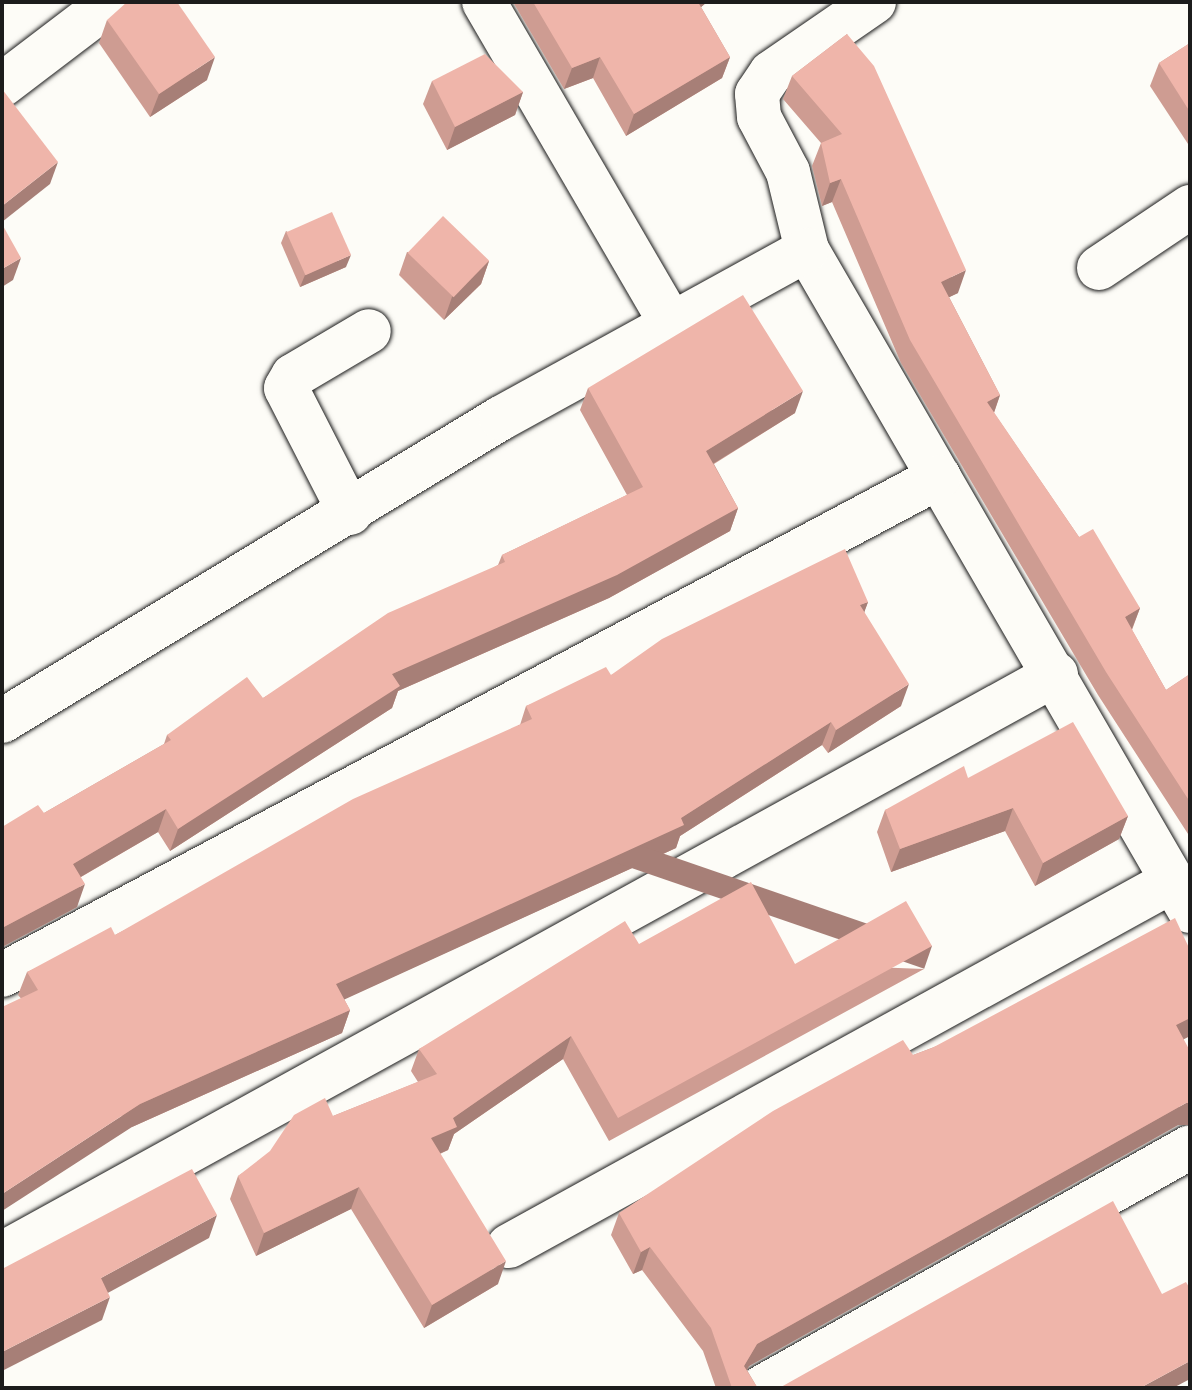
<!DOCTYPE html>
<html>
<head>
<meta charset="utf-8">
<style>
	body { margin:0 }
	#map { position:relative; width:1192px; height:1390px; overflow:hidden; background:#fdfcf7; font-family:"Playpen Sans",sans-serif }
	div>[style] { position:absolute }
	.roads { filter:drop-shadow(0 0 2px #1c1c1c) drop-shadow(0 0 2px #1c1c1c) }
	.minor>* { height:44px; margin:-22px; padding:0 22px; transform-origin:22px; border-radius:22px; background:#fdfcf7 }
	.wall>* { inset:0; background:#ce9c92 }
	.shaded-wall>* { inset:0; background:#a77f77; transform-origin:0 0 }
	.building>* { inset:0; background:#efb5aa; transform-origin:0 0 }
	span { translate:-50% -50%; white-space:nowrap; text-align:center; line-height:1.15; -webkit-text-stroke:8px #fdfcf7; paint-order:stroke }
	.frame { position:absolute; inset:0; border:4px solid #1c1c1c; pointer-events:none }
</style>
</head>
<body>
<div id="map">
	<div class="roads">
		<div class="minor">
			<i style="left:484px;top:2px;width:371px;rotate:59.8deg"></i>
			<i style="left:874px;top:2px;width:125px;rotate:145.4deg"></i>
			<i style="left:771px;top:73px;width:25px;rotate:124deg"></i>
			<i style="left:757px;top:94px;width:23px;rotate:85deg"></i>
			<i style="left:759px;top:117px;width:62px;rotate:62.2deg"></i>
			<i style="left:788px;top:172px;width:80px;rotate:76.3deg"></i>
			<i style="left:807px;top:250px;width:764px;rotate:59.91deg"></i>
			<i style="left:2px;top:85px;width:137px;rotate:-37.3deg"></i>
			<i style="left:1099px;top:268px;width:110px;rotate:-33.8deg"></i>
			<i style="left:350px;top:513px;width:140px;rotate:-117.1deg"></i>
			<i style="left:286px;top:388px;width:14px;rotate:-60deg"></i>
			<i style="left:293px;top:376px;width:88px;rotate:-30.6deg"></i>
			<i style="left:2px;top:721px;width:584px;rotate:-31.27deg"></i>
			<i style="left:501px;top:418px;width:349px;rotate:-28.8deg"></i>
			<i style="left:2px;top:975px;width:1061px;rotate:-27.99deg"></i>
			<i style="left:509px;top:1246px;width:757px;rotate:-28.83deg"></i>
			<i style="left:2px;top:1254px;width:1203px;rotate:-28.82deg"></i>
			<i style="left:761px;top:1388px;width:492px;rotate:-29.3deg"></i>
		</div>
	</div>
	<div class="wall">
		<i style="clip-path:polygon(513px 2px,707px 2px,701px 7px,730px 57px,722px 78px,626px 136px,593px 78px,564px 89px)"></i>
		<i style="clip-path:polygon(107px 20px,207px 80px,150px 117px,99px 43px)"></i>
		<i style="clip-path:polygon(847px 34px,958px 293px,949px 297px,1000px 395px,994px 413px,1079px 537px,1140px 608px,1132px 630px,1166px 690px,1190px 674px,1190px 837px,1098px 695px,901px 363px,832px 202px,822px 206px,812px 166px,821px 143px,783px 99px,792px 76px)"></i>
		<i style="clip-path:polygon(1190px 43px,1190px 147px,1150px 86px,1159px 63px)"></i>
		<i style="clip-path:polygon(432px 81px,523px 92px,515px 115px,447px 150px,423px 104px)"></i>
		<i style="clip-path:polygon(286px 231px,346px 267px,300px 287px,281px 243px)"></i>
		<i style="clip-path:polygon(407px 252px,489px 261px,481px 284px,444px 320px,399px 275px)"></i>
		<i style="clip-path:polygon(588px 388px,795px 413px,714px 464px,738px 508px,730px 531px,609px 598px,398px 691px,392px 708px,170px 851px,158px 832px,81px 877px,77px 907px,2px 947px,2px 827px,44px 813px,164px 744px,167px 735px,263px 698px,498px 565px,502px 555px,627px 495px,580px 410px)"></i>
		<i style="clip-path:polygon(868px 602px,864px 612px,901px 706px,828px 753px,822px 745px,680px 836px,676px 848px,344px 999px,350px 1010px,342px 1033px,132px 1127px,18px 995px,27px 972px,115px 935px,520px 725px,526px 706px,611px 675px)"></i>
		<i style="clip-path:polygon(968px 778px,1128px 816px,1119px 839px,1035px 886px,1005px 831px,891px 872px,877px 832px,885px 810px)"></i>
		<i style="clip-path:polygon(639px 944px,795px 964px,924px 969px,609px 1141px,563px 1059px,454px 1134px,448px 1150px,440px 1154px,498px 1284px,424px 1328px,351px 1209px,256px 1256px,230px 1199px,238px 1176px,333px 1116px,418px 1082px,411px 1071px,419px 1049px)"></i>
		<i style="clip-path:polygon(1190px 950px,1190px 1036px,1184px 1039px,1178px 1125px,749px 1366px,747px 1370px,757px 1387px,1173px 1388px,716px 1388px,703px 1351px,642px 1270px,633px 1274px,611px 1235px,619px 1213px,913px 1055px)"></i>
	</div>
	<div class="shaded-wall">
		<i style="clip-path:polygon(693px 2px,707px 2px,687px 19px)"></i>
		<i style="clip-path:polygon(215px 57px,207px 80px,150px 117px,159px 94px)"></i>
		<i style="clip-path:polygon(600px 57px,593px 78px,564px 89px,572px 68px)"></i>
		<i style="clip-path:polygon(730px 57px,722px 78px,626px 136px,634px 114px)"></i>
		<i style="clip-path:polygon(523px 92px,515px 115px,447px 150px,455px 127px)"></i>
		<i style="clip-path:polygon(58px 162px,50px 184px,2px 222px,2px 206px)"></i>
		<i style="clip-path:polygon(841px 179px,832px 202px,822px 206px,830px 183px)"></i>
		<i style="clip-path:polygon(351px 255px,346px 267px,300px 287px,305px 275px)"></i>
		<i style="clip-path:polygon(21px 258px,13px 280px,2px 287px,2px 269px)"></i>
		<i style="clip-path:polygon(489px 261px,481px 284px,444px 320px,452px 297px)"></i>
		<i style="clip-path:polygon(966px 270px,958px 293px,933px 305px,941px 282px)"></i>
		<i style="clip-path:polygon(803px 391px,795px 413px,698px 473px,706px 451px)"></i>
		<i style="clip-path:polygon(1000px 395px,992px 418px,987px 402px)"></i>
		<i style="clip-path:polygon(738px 508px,730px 531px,609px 598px,398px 691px,392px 708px,170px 851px,178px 829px,392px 674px)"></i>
		<i style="clip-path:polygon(868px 602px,860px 624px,860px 605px)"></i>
		<i style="clip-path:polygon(1140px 608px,1131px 631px,1125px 617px)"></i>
		<i style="clip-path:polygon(909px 684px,901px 706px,828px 753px,836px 730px)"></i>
		<i style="clip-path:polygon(831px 722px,822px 745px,680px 836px,676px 848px,328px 1007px,336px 984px,681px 818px)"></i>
		<i style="clip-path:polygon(1013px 808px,1005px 831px,891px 872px,900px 849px)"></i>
		<i style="clip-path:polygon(166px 809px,158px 832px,65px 886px,73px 864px)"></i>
		<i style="clip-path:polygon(1128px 816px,1119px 839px,1035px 886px,1043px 863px)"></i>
		<i style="clip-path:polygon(85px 884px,77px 907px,2px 947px,2px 928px)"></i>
		<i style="left:932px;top:946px;width:24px;height:358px;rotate:109deg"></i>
		<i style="clip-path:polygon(350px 1010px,342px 1033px,132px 1127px,2px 1211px,2px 1194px,140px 1104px)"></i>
		<i style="clip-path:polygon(1190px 1018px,1190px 1036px,1168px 1047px,1176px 1025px)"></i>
		<i style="clip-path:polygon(571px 1036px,563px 1059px,454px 1134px,448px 1150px,422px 1161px,431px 1138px,453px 1118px)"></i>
		<i style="clip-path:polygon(1186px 1103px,1190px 1103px,1190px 1125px,1178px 1125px,749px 1366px,736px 1388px,744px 1366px,757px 1344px)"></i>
		<i style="clip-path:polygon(359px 1187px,351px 1209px,256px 1256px,264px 1233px)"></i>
		<i style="clip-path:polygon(217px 1215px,209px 1238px,93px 1301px,101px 1278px)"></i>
		<i style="clip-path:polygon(650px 1247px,642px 1270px,633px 1274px,641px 1252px)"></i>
		<i style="clip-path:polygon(506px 1261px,498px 1284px,424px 1328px,432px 1305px)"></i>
		<i style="clip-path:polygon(110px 1297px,102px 1320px,2px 1371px,2px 1352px)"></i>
		<i style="clip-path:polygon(1190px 1361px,1190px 1379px,1173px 1388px,1140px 1388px)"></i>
	</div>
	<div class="building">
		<i style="clip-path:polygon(127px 2px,177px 2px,215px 57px,159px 94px,107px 20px)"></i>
		<i style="clip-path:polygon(533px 2px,698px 2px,730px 57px,634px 114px,600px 57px,572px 68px)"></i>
		<i style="clip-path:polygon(847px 34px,874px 66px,966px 270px,941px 282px,1000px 395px,987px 402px,1079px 537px,1093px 529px,1140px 608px,1125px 617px,1166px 690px,1190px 674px,1190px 802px,1106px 672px,910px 340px,841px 179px,830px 183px,821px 143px,842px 134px,792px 76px)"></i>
		<i style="clip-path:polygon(1190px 43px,1190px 112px,1159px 63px)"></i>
		<i style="clip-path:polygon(485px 54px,523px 92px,455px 127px,432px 81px)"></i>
		<i style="clip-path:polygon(2px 89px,58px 162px,2px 206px)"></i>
		<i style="left:332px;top:212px;width:47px;height:50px;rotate:66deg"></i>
		<i style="left:443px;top:216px;width:64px;height:51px;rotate:44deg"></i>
		<i style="clip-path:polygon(2px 224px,21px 258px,2px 269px)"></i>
		<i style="clip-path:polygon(743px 295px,803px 391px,706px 451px,738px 508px,617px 575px,392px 674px,400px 686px,178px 829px,166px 809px,73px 864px,85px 884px,2px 928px,2px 827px,38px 805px,44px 813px,171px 740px,167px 735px,247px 677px,263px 698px,388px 613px,505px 562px,502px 555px,643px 487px,588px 388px)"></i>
		<i style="clip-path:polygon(845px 549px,868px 602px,860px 605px,909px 684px,836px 730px,831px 722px,681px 818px,684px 825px,336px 984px,350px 1010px,140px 1104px,2px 1194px,2px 1007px,38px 990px,27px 972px,111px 927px,115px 935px,353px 799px,532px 719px,526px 706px,606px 667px,611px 675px,662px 639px)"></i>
		<i style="clip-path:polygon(1073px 722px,1128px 816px,1043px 863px,1013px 808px,900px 849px,885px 810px,964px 766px,968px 778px)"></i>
		<i style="clip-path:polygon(751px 882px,795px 964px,906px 901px,932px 946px,618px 1118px,571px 1036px,453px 1118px,457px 1127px,431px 1138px,506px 1261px,432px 1305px,359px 1187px,264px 1233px,238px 1176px,270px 1151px,294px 1115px,325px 1098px,333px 1116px,437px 1074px,419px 1049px,625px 921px,639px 944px)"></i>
		<i style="clip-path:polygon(1175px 918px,1190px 950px,1190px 1018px,1176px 1025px,1190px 1051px,1190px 1103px,1186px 1103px,757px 1344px,744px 1366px,757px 1387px,781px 1387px,1113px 1201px,1162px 1294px,1186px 1282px,1190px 1289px,1190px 1361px,1140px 1388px,732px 1388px,711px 1328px,650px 1247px,641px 1252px,619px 1213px,773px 1111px,903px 1040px,913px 1055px,932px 1048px)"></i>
		<i style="clip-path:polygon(192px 1169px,217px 1215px,101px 1278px,110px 1297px,2px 1352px,2px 1269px)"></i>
	</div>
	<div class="frame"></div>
</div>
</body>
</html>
